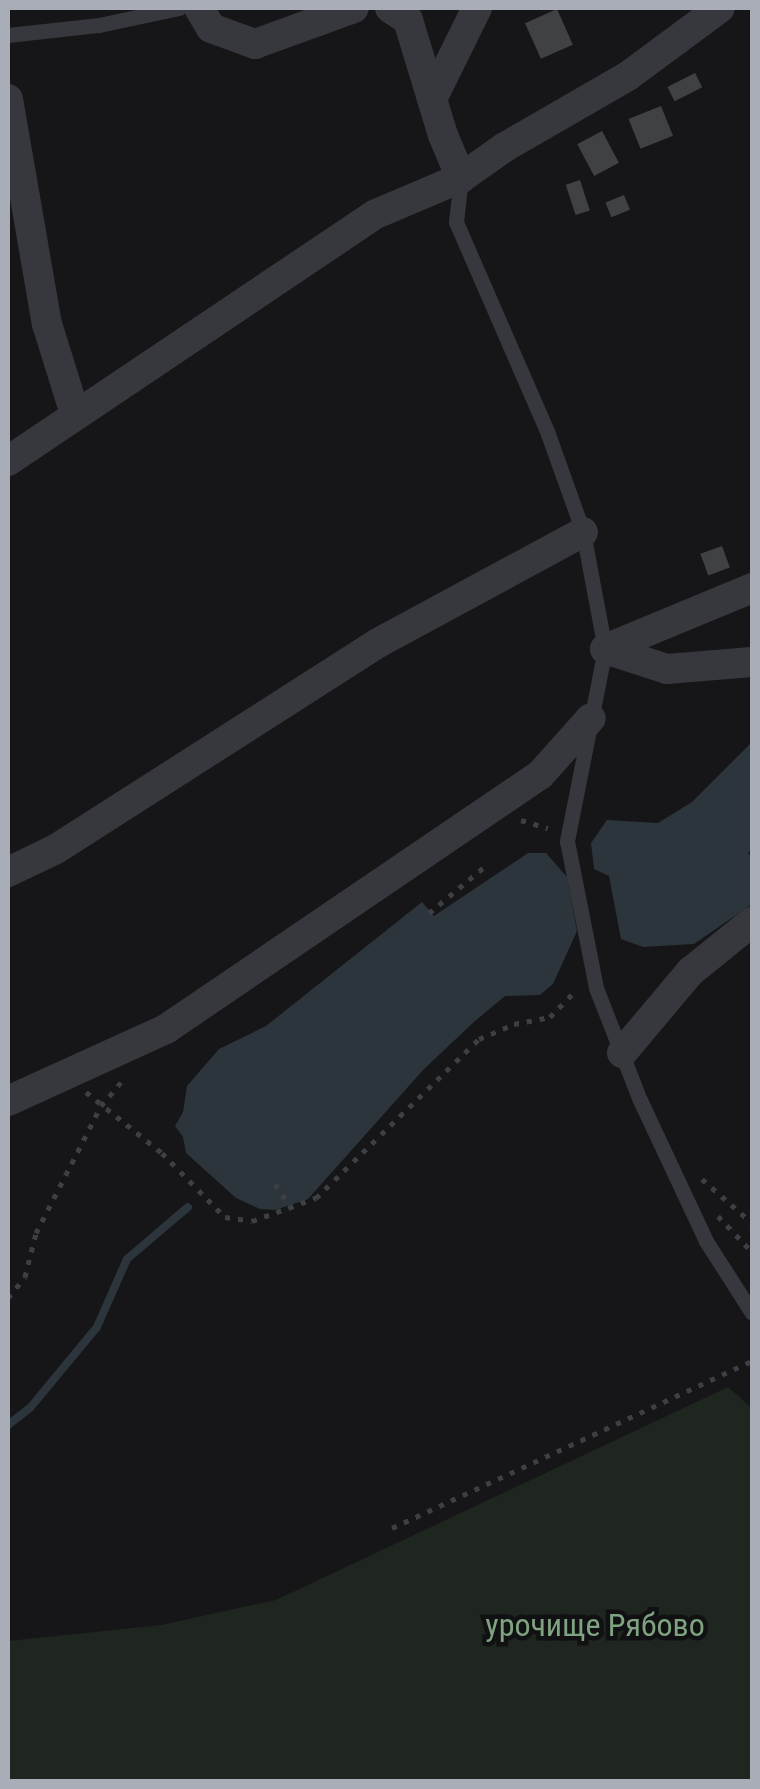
<!DOCTYPE html>
<html>
<head>
<meta charset="utf-8">
<style>
	body { margin:0 }
	#map { position:relative; width:760px; height:1789px; overflow:hidden; background:#161618; font-family:"Roboto Condensed",sans-serif }
	div>[style] { position:absolute }
	.green>* { inset:0; background:#1e261f }
	.water>* { inset:0; background:#2c353c }
	.stream>* { height:8px; margin:-4px; padding:0 4px; transform-origin:4px; border-radius:4px; background:#2c353c }
	.building>* { inset:0; background:#404145; transform-origin:0 0 }
	.path>* { height:5px; margin-top:-2.5px; transform-origin:0; background:repeating-linear-gradient(90deg,#3d3f44 0 5px,transparent 0 13px) }
	.lane>* { height:15px; margin:-7.5px; padding:0 7.5px; transform-origin:7.5px; border-radius:7.5px; background:#37383d }
	.street>* { height:30px; margin:-15px; padding:0 15px; transform-origin:15px; border-radius:15px; background:#37383d }
	span { translate:-50% -50%; white-space:nowrap; text-align:center; line-height:1.15; -webkit-text-stroke:9px #111113; paint-order:stroke }
	.park-label { font-size:32px; color:#7fa381 }
	.frame { position:absolute; inset:0; border:10px solid #a8adb8; pointer-events:none }
</style>
</head>
<body>
<div id="map">
	<div class="green">
		<i style="clip-path:polygon(728px 1387px,752px 1408px,752px 1781px,8px 1781px,8px 1641px,161px 1625px,276px 1600px)"></i>
	</div>
	<div class="water">
		<i style="clip-path:polygon(752px 742px,752px 848px,748px 853px,752px 858px,752px 904px,694px 944px,643px 947px,621px 939px,609px 876px,594px 869px,591px 843px,607px 820px,658px 823px,692px 802px)"></i>
		<i style="clip-path:polygon(528px 853px,546px 853px,567px 877px,577px 931px,553px 984px,540px 995px,505px 996px,475px 1021px,424px 1069px,308px 1199px,275px 1210px,260px 1209px,236px 1198px,186px 1153px,183px 1137px,175px 1126px,183px 1112px,187px 1086px,219px 1049px,266px 1026px,422px 902px,434px 916px)"></i>
	</div>
	<div class="stream">
		<i style="left:8px;top:1425px;width:28px;rotate:-38deg"></i>
		<i style="left:30px;top:1408px;width:105px;rotate:-50.4deg"></i>
		<i style="left:97px;top:1327px;width:74px;rotate:-66.2deg"></i>
		<i style="left:127px;top:1259px;width:80px;rotate:-40.4deg"></i>
	</div>
	<div class="building">
		<i style="left:557px;top:9px;width:39px;height:35px;rotate:66deg"></i>
		<i style="left:695px;top:73px;width:16px;height:31px;rotate:63deg"></i>
		<i style="left:661px;top:106px;width:32px;height:35px;rotate:68deg"></i>
		<i style="left:602px;top:131px;width:36px;height:28px;rotate:62deg"></i>
		<i style="left:580px;top:180px;width:32px;height:15px;rotate:72deg"></i>
		<i style="left:624px;top:195px;width:16px;height:20px;rotate:68deg"></i>
		<i style="left:722px;top:546px;width:23px;height:23px;rotate:70deg"></i>
	</div>
	<div class="path">
		<i style="left:521px;top:820px;width:28px;rotate:17deg"></i>
		<i style="left:429px;top:913px;width:72px;rotate:-39.9deg"></i>
		<i style="left:86px;top:1092px;width:97px;rotate:38.8deg"></i>
		<i style="left:162px;top:1153px;width:90px;rotate:45.5deg"></i>
		<i style="left:225px;top:1217px;width:27px;rotate:8deg"></i>
		<i style="left:252px;top:1221px;width:68px;rotate:-19.8deg"></i>
		<i style="left:316px;top:1198px;width:228px;rotate:-44.3deg"></i>
		<i style="left:479px;top:1039px;width:38px;rotate:-23deg"></i>
		<i style="left:514px;top:1024px;width:37px;rotate:-11deg"></i>
		<i style="left:550px;top:1017px;width:39px;rotate:-46deg"></i>
		<i style="left:702px;top:1179px;width:67px;rotate:41.3deg"></i>
		<i style="left:275px;top:1184px;width:29px;rotate:56deg"></i>
		<i style="left:718px;top:1216px;width:50px;rotate:46.6deg"></i>
		<i style="left:8px;top:1298px;width:27px;rotate:-51deg"></i>
		<i style="left:25px;top:1277px;width:45px;rotate:-76deg"></i>
		<i style="left:36px;top:1233px;width:143px;rotate:-62.9deg"></i>
		<i style="left:101px;top:1106px;width:31px;rotate:-50deg"></i>
		<i style="left:392px;top:1528px;width:397px;rotate:-24.9deg"></i>
	</div>
	<div class="lane">
		<i style="left:8px;top:35px;width:92px;rotate:-6.3deg"></i>
		<i style="left:99px;top:25px;width:82px;rotate:-12deg"></i>
		<i style="left:461px;top:178px;width:44px;rotate:96.5deg"></i>
		<i style="left:456px;top:222px;width:231px;rotate:66.5deg"></i>
		<i style="left:548px;top:434px;width:104px;rotate:70.3deg"></i>
		<i style="left:583px;top:532px;width:119px;rotate:79.4deg"></i>
		<i style="left:605px;top:649px;width:196px;rotate:101.2deg"></i>
		<i style="left:567px;top:841px;width:150px;rotate:78.8deg"></i>
		<i style="left:596px;top:988px;width:120px;rotate:68.6deg"></i>
		<i style="left:640px;top:1100px;width:156px;rotate:64.9deg"></i>
		<i style="left:706px;top:1241px;width:85px;rotate:57.4deg"></i>
	</div>
	<div class="street">
		<i style="left:199px;top:8px;width:23px;rotate:59deg"></i>
		<i style="left:211px;top:28px;width:47px;rotate:20deg"></i>
		<i style="left:255px;top:44px;width:105px;rotate:-20deg"></i>
		<i style="left:390px;top:8px;width:22px;rotate:34deg"></i>
		<i style="left:408px;top:20px;width:120px;rotate:73.1deg"></i>
		<i style="left:443px;top:135px;width:47px;rotate:67.3deg"></i>
		<i style="left:8px;top:99px;width:228px;rotate:80.2deg"></i>
		<i style="left:47px;top:324px;width:94px;rotate:72.7deg"></i>
		<i style="left:432px;top:99px;width:102px;rotate:-63.7deg"></i>
		<i style="left:8px;top:461px;width:443px;rotate:-33.9deg"></i>
		<i style="left:376px;top:214px;width:92px;rotate:-23deg"></i>
		<i style="left:461px;top:178px;width:54px;rotate:-35.2deg"></i>
		<i style="left:505px;top:147px;width:142px;rotate:-30deg"></i>
		<i style="left:628px;top:76px;width:114px;rotate:-36.5deg"></i>
		<i style="left:605px;top:649px;width:159px;rotate:-22.5deg"></i>
		<i style="left:605px;top:649px;width:65px;rotate:17.9deg"></i>
		<i style="left:667px;top:669px;width:85px;rotate:-4.7deg"></i>
		<i style="left:8px;top:872px;width:53px;rotate:-25.6deg"></i>
		<i style="left:56px;top:849px;width:382px;rotate:-32.6deg"></i>
		<i style="left:378px;top:643px;width:233px;rotate:-28.4deg"></i>
		<i style="left:622px;top:1053px;width:106px;rotate:-50deg"></i>
		<i style="left:690px;top:972px;width:80px;rotate:-38.9deg"></i>
		<i style="left:8px;top:1101px;width:174px;rotate:-24.5deg"></i>
		<i style="left:166px;top:1029px;width:452px;rotate:-34.2deg"></i>
		<i style="left:540px;top:775px;width:76px;rotate:-48.2deg"></i>
	</div>
	<div class="park-label">
		<span style="left:595px;top:1625px">урочище Рябово</span>
	</div>
	<div class="frame"></div>
</div>
</body>
</html>
